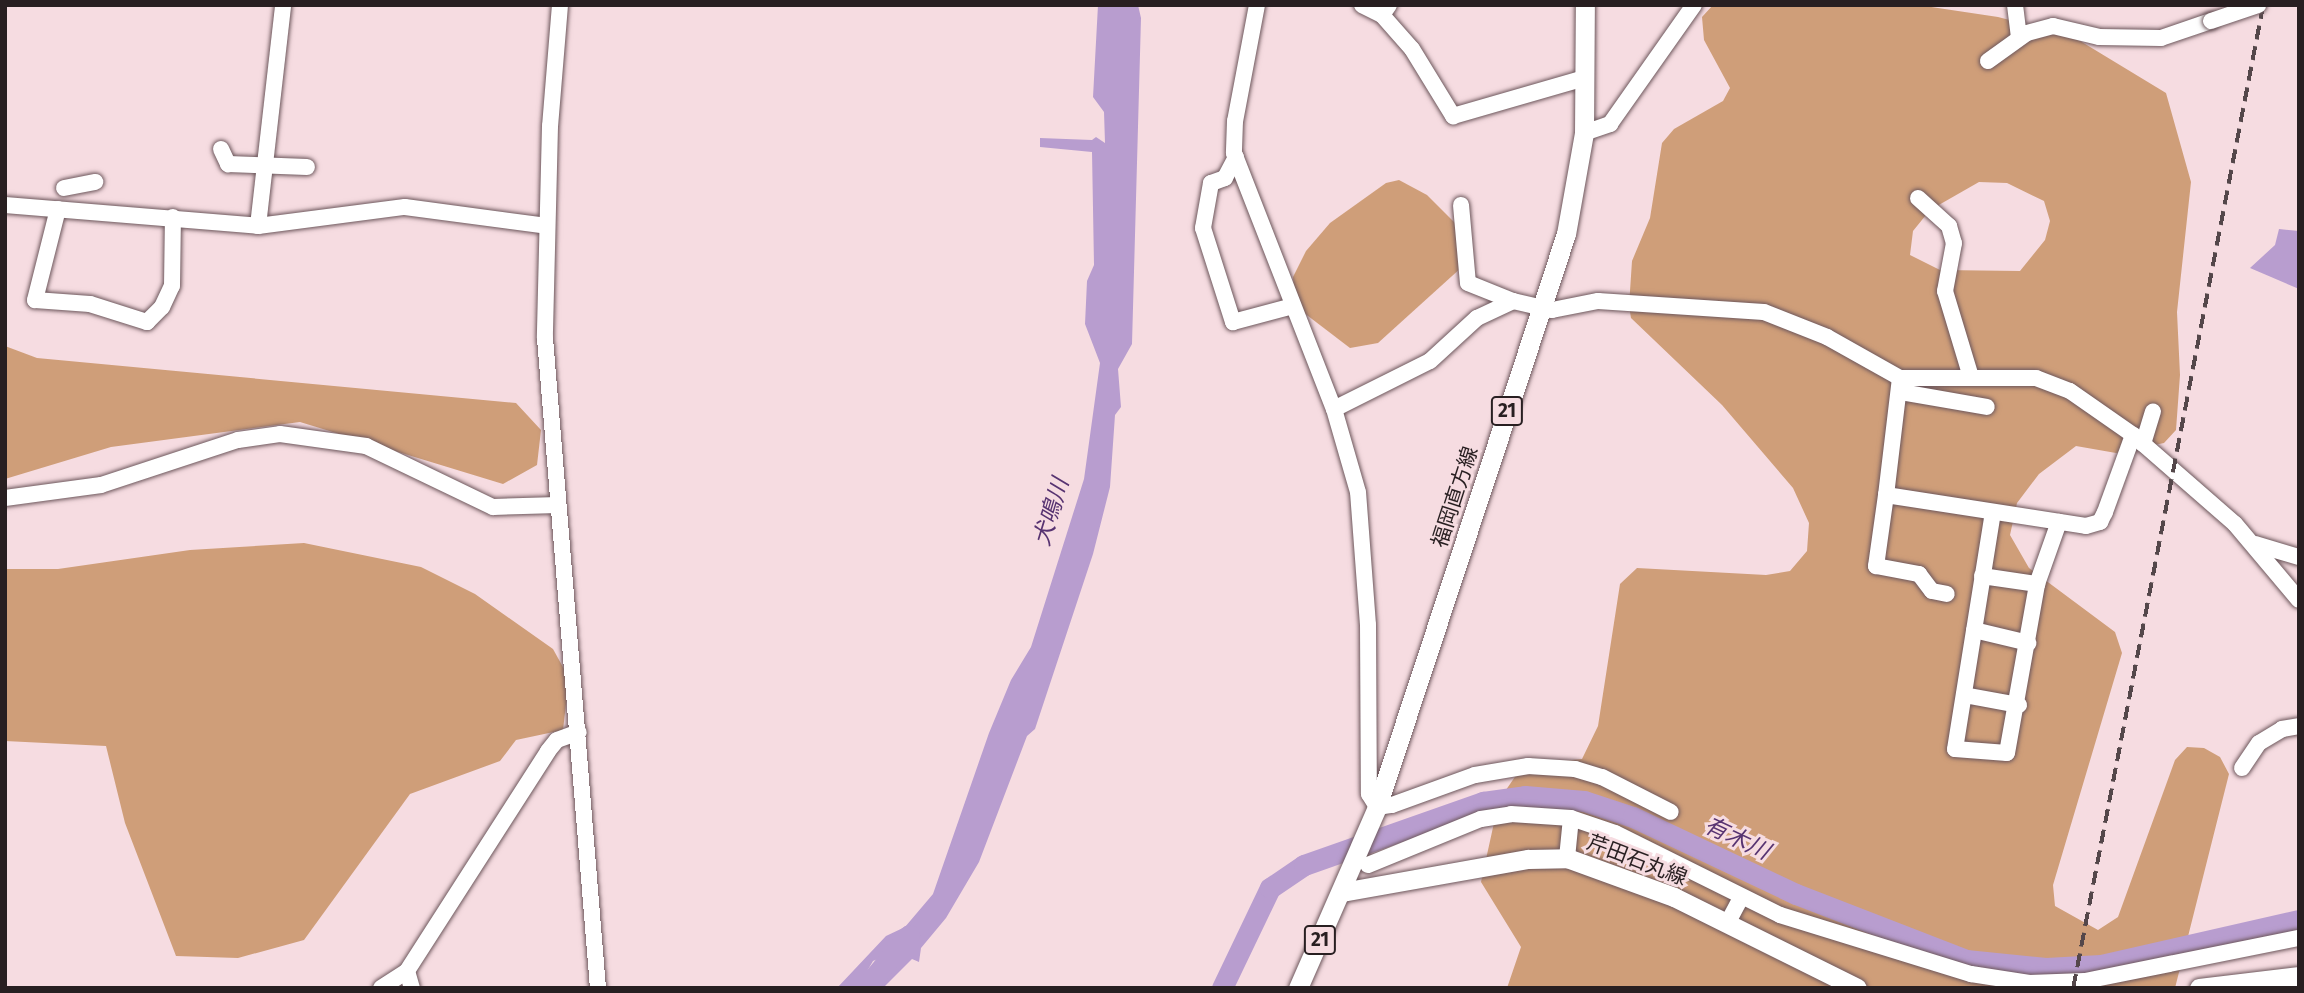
<!DOCTYPE html>
<html>
<head>
<meta charset="utf-8">
<style>
	body { margin:0 }
	#map { position:relative; width:2304px; height:993px; overflow:hidden; background:#f6dce1; font-family:"Fira Sans","Noto Sans JP",sans-serif }
	div>[style] { position:absolute }
	.forest>* { inset:0; background:#cf9e79 }
	.water>* { inset:0; background:#b89dcf }
	.river>* { height:21px; margin:-10.5px; padding:0 10.5px; transform-origin:10.5px; border-radius:10.5px; background:#b89dcf }
	.roads { filter:drop-shadow(0 0 2px #6d575c) drop-shadow(0 0 2px #6d575c) }
	.minor>* { height:16px; margin:-8px; padding:0 8px; transform-origin:8px; border-radius:8px; background:#fff }
	.major>* { height:19px; margin:-9.5px; padding:0 9.5px; transform-origin:9.5px; border-radius:9.5px; background:#fff }
	.rail>* { height:3.5px; margin-top:-1.75px; transform-origin:0; background:repeating-linear-gradient(90deg,#54474a 0 14px,transparent 0 21px) }
	.bridges { filter:drop-shadow(0 0 2px #6d575c) drop-shadow(0 0 2px #6d575c) }
	.minor-bridge>* { height:16px; margin:-8px; padding:0 8px; transform-origin:8px; border-radius:8px; background:#fff }
	span { translate:-50% -50%; white-space:nowrap; text-align:center; line-height:1.15; -webkit-text-stroke:6px #f6dce1; paint-order:stroke }
	.shield-label span { padding:2px 5px; background:#f6dce1; border:2px solid; border-radius:5px; -webkit-text-stroke-width:0 }
	.shield-label { font-size:19px; color:#281f21; font-weight:700 }
	.street-label { font-size:21px; color:#281f21 }
	.water-label { font-size:23px; color:#573371; font-style:italic }
	.frame { position:absolute; inset:0; border:7px solid #281f21; pointer-events:none }
</style>
</head>
<body>
<div id="map">
	<div class="forest">
		<i style="clip-path:polygon(evenodd,1713px 5px,1918px 5px,1998px 17px,2072px 36px,2166px 93px,2191px 182px,2177px 312px,2180px 375px,2176px 430px,2164px 443px,2116px 453px,2076px 446px,2039px 474px,2017px 503px,2010px 535px,2029px 568px,2115px 632px,2122px 653px,2053px 885px,2055px 906px,2098px 930px,2118px 917px,2175px 760px,2187px 747px,2204px 748px,2220px 757px,2229px 774px,2175px 988px,1507px 988px,1521px 947px,1481px 882px,1499px 800px,1528px 758px,1550px 762px,1582px 759px,1598px 726px,1620px 584px,1637px 568px,1766px 575px,1790px 571px,1807px 551px,1809px 523px,1793px 488px,1722px 405px,1631px 318px,1629px 306px,1632px 261px,1650px 218px,1662px 143px,1674px 129px,1723px 101px,1730px 88px,1704px 40px,1702px 17px,1713px 5px,1979px 182px,2007px 183px,2044px 201px,2050px 221px,2045px 240px,2020px 271px,1940px 270px,1910px 255px,1913px 231px,1930px 210px,1979px 182px)"></i>
		<i style="clip-path:polygon(1399px 180px,1427px 195px,1465px 233px,1462px 267px,1378px 343px,1350px 348px,1295px 306px,1293px 277px,1306px 251px,1330px 223px,1386px 183px)"></i>
		<i style="clip-path:polygon(5px 346px,37px 358px,516px 403px,541px 430px,537px 465px,503px 484px,300px 422px,111px 447px,5px 479px)"></i>
		<i style="clip-path:polygon(304px 543px,421px 567px,475px 594px,553px 649px,569px 678px,563px 730px,516px 740px,500px 761px,410px 794px,304px 940px,238px 958px,176px 956px,125px 823px,106px 746px,5px 741px,5px 569px,58px 569px,190px 550px)"></i>
	</div>
	<div class="water">
		<i style="clip-path:polygon(1098px 5px,1138px 5px,1141px 18px,1132px 344px,1118px 369px,1121px 407px,1115px 415px,1110px 487px,1093px 554px,1035px 729px,1027px 736px,979px 862px,946px 918px,921px 948px,919px 962px,912px 959px,883px 988px,877px 988px,897px 959px,885px 956px,873px 961px,857px 988px,837px 988px,886px 936px,905px 927px,933px 894px,989px 733px,1011px 680px,1031px 647px,1084px 479px,1100px 363px,1085px 324px,1087px 281px,1094px 265px,1092px 152px,1040px 147px,1040px 138px,1092px 140px,1096px 137px,1105px 143px,1104px 112px,1093px 97px)"></i>
		<i style="clip-path:polygon(2279px 229px,2299px 231px,2299px 289px,2250px 268px,2275px 245px)"></i>
	</div>
	<div class="river">
		<i style="left:865px;top:988px;width:69px;rotate:-50.3deg"></i>
		<i style="left:1222px;top:988px;width:111px;rotate:-64.4deg"></i>
		<i style="left:1270px;top:888px;width:41px;rotate:-34.1deg"></i>
		<i style="left:1304px;top:865px;width:190px;rotate:-19.4deg"></i>
		<i style="left:1483px;top:802px;width:42px;rotate:-8.1deg"></i>
		<i style="left:1525px;top:796px;width:59px;rotate:4.8deg"></i>
		<i style="left:1584px;top:801px;width:52px;rotate:18.1deg"></i>
		<i style="left:1633px;top:817px;width:180px;rotate:25.3deg"></i>
		<i style="left:1796px;top:894px;width:182px;rotate:21.2deg"></i>
		<i style="left:1966px;top:960px;width:80px;rotate:5.7deg"></i>
		<i style="left:2046px;top:968px;width:55px;rotate:-3.1deg"></i>
		<i style="left:2101px;top:965px;width:203px;rotate:-12.8deg"></i>
	</div>
	<div class="roads">
		<div class="minor">
			<i style="left:560px;top:5px;width:121px;rotate:94.7deg"></i>
			<i style="left:550px;top:126px;width:212px;rotate:91.4deg"></i>
			<i style="left:545px;top:338px;width:652px;rotate:85.34deg"></i>
			<i style="left:1257px;top:5px;width:118px;rotate:100.7deg"></i>
			<i style="left:1235px;top:121px;width:32px;rotate:92deg"></i>
			<i style="left:1234px;top:153px;width:275px;rotate:68.7deg"></i>
			<i style="left:1334px;top:409px;width:86px;rotate:73.9deg"></i>
			<i style="left:1358px;top:492px;width:133px;rotate:85.7deg"></i>
			<i style="left:1368px;top:625px;width:169px;rotate:89.7deg"></i>
			<i style="left:1369px;top:794px;width:15px;rotate:58deg"></i>
			<i style="left:1377px;top:807px;width:15px;rotate:-8deg"></i>
			<i style="left:1392px;top:805px;width:88px;rotate:-19.9deg"></i>
			<i style="left:1475px;top:775px;width:54px;rotate:-9.6deg"></i>
			<i style="left:1528px;top:766px;width:47px;rotate:3.7deg"></i>
			<i style="left:1575px;top:769px;width:28px;rotate:17deg"></i>
			<i style="left:1602px;top:777px;width:77px;rotate:26.9deg"></i>
			<i style="left:1362px;top:5px;width:22px;rotate:27deg"></i>
			<i style="left:1382px;top:15px;width:12px;rotate:-55deg"></i>
			<i style="left:2015px;top:5px;width:33px;rotate:83deg"></i>
			<i style="left:1382px;top:15px;width:45px;rotate:48.6deg"></i>
			<i style="left:1412px;top:49px;width:79px;rotate:58.5deg"></i>
			<i style="left:1453px;top:116px;width:137px;rotate:-16.1deg"></i>
			<i style="left:1988px;top:61px;width:48px;rotate:-35.7deg"></i>
			<i style="left:2027px;top:33px;width:27px;rotate:-15deg"></i>
			<i style="left:2053px;top:26px;width:47px;rotate:13.4deg"></i>
			<i style="left:2099px;top:37px;width:62px;rotate:0.9deg"></i>
			<i style="left:2161px;top:38px;width:53px;rotate:-18.8deg"></i>
			<i style="left:1584px;top:133px;width:28px;rotate:-19deg"></i>
			<i style="left:1610px;top:124px;width:146px;rotate:-54.8deg"></i>
			<i style="left:221px;top:149px;width:17px;rotate:65deg"></i>
			<i style="left:228px;top:164px;width:79px;rotate:2.2deg"></i>
			<i style="left:1236px;top:157px;width:24px;rotate:118deg"></i>
			<i style="left:1225px;top:178px;width:15px;rotate:160deg"></i>
			<i style="left:1211px;top:183px;width:46px;rotate:100.1deg"></i>
			<i style="left:1203px;top:228px;width:99px;rotate:72.3deg"></i>
			<i style="left:1233px;top:322px;width:62px;rotate:-14.9deg"></i>
			<i style="left:64px;top:188px;width:32px;rotate:-11deg"></i>
			<i style="left:1918px;top:198px;width:42px;rotate:42.1deg"></i>
			<i style="left:1949px;top:226px;width:18px;rotate:74deg"></i>
			<i style="left:1954px;top:243px;width:49px;rotate:100.6deg"></i>
			<i style="left:1945px;top:291px;width:90px;rotate:73.2deg"></i>
			<i style="left:5px;top:205px;width:254px;rotate:4.7deg"></i>
			<i style="left:258px;top:226px;width:148px;rotate:-7.4deg"></i>
			<i style="left:405px;top:207px;width:143px;rotate:7.6deg"></i>
			<i style="left:1461px;top:205px;width:78px;rotate:84.9deg"></i>
			<i style="left:1468px;top:283px;width:48px;rotate:21.8deg"></i>
			<i style="left:58px;top:209px;width:94px;rotate:104.2deg"></i>
			<i style="left:35px;top:300px;width:55px;rotate:4.2deg"></i>
			<i style="left:90px;top:304px;width:60px;rotate:17.5deg"></i>
			<i style="left:147px;top:322px;width:21px;rotate:-45deg"></i>
			<i style="left:162px;top:307px;width:23px;rotate:-65deg"></i>
			<i style="left:172px;top:286px;width:69px;rotate:-89.2deg"></i>
			<i style="left:258px;top:226px;width:222px;rotate:-83.5deg"></i>
			<i style="left:1900px;top:378px;width:118px;rotate:96.8deg"></i>
			<i style="left:1886px;top:495px;width:202px;rotate:8.8deg"></i>
			<i style="left:2086px;top:526px;width:15px;rotate:-16deg"></i>
			<i style="left:2100px;top:522px;width:11px;rotate:-63deg"></i>
			<i style="left:2105px;top:512px;width:82px;rotate:-70deg"></i>
			<i style="left:1901px;top:392px;width:87px;rotate:9.9deg"></i>
			<i style="left:1334px;top:409px;width:107px;rotate:-26.6deg"></i>
			<i style="left:1430px;top:361px;width:64px;rotate:-42.5deg"></i>
			<i style="left:1477px;top:318px;width:40px;rotate:-25deg"></i>
			<i style="left:1513px;top:301px;width:40px;rotate:13deg"></i>
			<i style="left:1552px;top:310px;width:47px;rotate:-11.1deg"></i>
			<i style="left:1598px;top:301px;width:166px;rotate:3.8deg"></i>
			<i style="left:1764px;top:312px;width:68px;rotate:21.6deg"></i>
			<i style="left:1827px;top:337px;width:84px;rotate:29.3deg"></i>
			<i style="left:1900px;top:378px;width:136px"></i>
			<i style="left:2036px;top:378px;width:36px;rotate:21deg"></i>
			<i style="left:2070px;top:391px;width:77px;rotate:34.9deg"></i>
			<i style="left:2133px;top:435px;width:135px;rotate:41.1deg"></i>
			<i style="left:2235px;top:524px;width:99px;rotate:49.9deg"></i>
			<i style="left:2143px;top:444px;width:34px;rotate:-73deg"></i>
			<i style="left:1886px;top:495px;width:72px;rotate:98deg"></i>
			<i style="left:1876px;top:566px;width:44px;rotate:10.5deg"></i>
			<i style="left:1919px;top:574px;width:21px;rotate:53deg"></i>
			<i style="left:1932px;top:591px;width:15px;rotate:11deg"></i>
			<i style="left:5px;top:498px;width:97px;rotate:-7.7deg"></i>
			<i style="left:101px;top:485px;width:144px;rotate:-18.2deg"></i>
			<i style="left:238px;top:440px;width:42px;rotate:-8.1deg"></i>
			<i style="left:280px;top:434px;width:87px;rotate:7.9deg"></i>
			<i style="left:366px;top:446px;width:141px;rotate:25.7deg"></i>
			<i style="left:493px;top:507px;width:65px;rotate:-1.8deg"></i>
			<i style="left:1993px;top:512px;width:240px;rotate:99.1deg"></i>
			<i style="left:1955px;top:749px;width:52px;rotate:4.4deg"></i>
			<i style="left:2007px;top:753px;width:172px;rotate:-79.9deg"></i>
			<i style="left:2037px;top:584px;width:66px;rotate:-70.5deg"></i>
			<i style="left:2255px;top:544px;width:46px;rotate:16.5deg"></i>
			<i style="left:1982px;top:576px;width:56px;rotate:8.3deg"></i>
			<i style="left:1974px;top:630px;width:56px;rotate:13.5deg"></i>
			<i style="left:1964px;top:695px;width:56px;rotate:10.3deg"></i>
			<i style="left:2242px;top:768px;width:30px;rotate:-56deg"></i>
			<i style="left:2259px;top:743px;width:27px;rotate:-31deg"></i>
			<i style="left:2282px;top:729px;width:17px;rotate:-10deg"></i>
			<i style="left:1567px;top:858px;width:40px;rotate:-84.3deg"></i>
			<i style="left:1368px;top:865px;width:122px;rotate:-22.2deg"></i>
			<i style="left:1481px;top:819px;width:30px;rotate:-9deg"></i>
			<i style="left:1511px;top:814px;width:60px;rotate:3.8deg"></i>
			<i style="left:1571px;top:818px;width:46px;rotate:18.8deg"></i>
			<i style="left:1615px;top:833px;width:184px;rotate:26.4deg"></i>
			<i style="left:1780px;top:915px;width:200px;rotate:17.2deg"></i>
			<i style="left:1971px;top:974px;width:59px;rotate:8.8deg"></i>
			<i style="left:2029px;top:983px;width:56px;rotate:-2deg"></i>
			<i style="left:2085px;top:981px;width:218px;rotate:-11.4deg"></i>
			<i style="left:1727px;top:924px;width:30px;rotate:-62deg"></i>
			<i style="left:407px;top:971px;width:18px;rotate:74deg"></i>
			<i style="left:381px;top:988px;width:31px;rotate:-33deg"></i>
			<i style="left:407px;top:971px;width:261px;rotate:-57.3deg"></i>
			<i style="left:548px;top:751px;width:14px;rotate:-51deg"></i>
			<i style="left:557px;top:740px;width:23px;rotate:-20deg"></i>
		</div>
		<div class="major">
			<i style="left:1342px;top:892px;width:189px;rotate:-10.1deg"></i>
			<i style="left:1528px;top:859px;width:39px;rotate:-1deg"></i>
			<i style="left:1567px;top:858px;width:114px;rotate:20deg"></i>
			<i style="left:1674px;top:897px;width:204px;rotate:26.4deg"></i>
			<i style="left:1298px;top:988px;width:197px;rotate:-66.4deg"></i>
			<i style="left:1377px;top:807px;width:603px;rotate:-71.75deg"></i>
			<i style="left:1566px;top:234px;width:103px;rotate:-79.9deg"></i>
			<i style="left:1584px;top:133px;width:128px;rotate:-89.6deg"></i>
			<i style="left:2199px;top:988px;width:101px;rotate:-6.8deg"></i>
		</div>
	</div>
	<div class="rail">
		<i style="left:2073px;top:988px;width:1001px;rotate:-79.06deg"></i>
	</div>
	<div class="bridges">
		<div class="minor-bridge">
			<i style="left:2211px;top:21px;width:50px;rotate:-18.8deg"></i>
		</div>
	</div>
	<div class="shield-label">
		<span style="left:1507px;top:411px">21</span>
		<span style="left:1320px;top:940px">21</span>
	</div>
	<div class="street-label">
		<span style="left:1455px;top:497px;rotate:-72deg">福岡直方線</span>
		<span style="left:1637px;top:860px;rotate:21deg">芹田石丸線</span>
	</div>
	<div class="water-label">
		<span style="left:1051px;top:512px;rotate:-73deg">犬鳴川</span>
		<span style="left:1737px;top:838px;rotate:25deg">有木川</span>
	</div>
	<div class="frame"></div>
</div>
</body>
</html>
